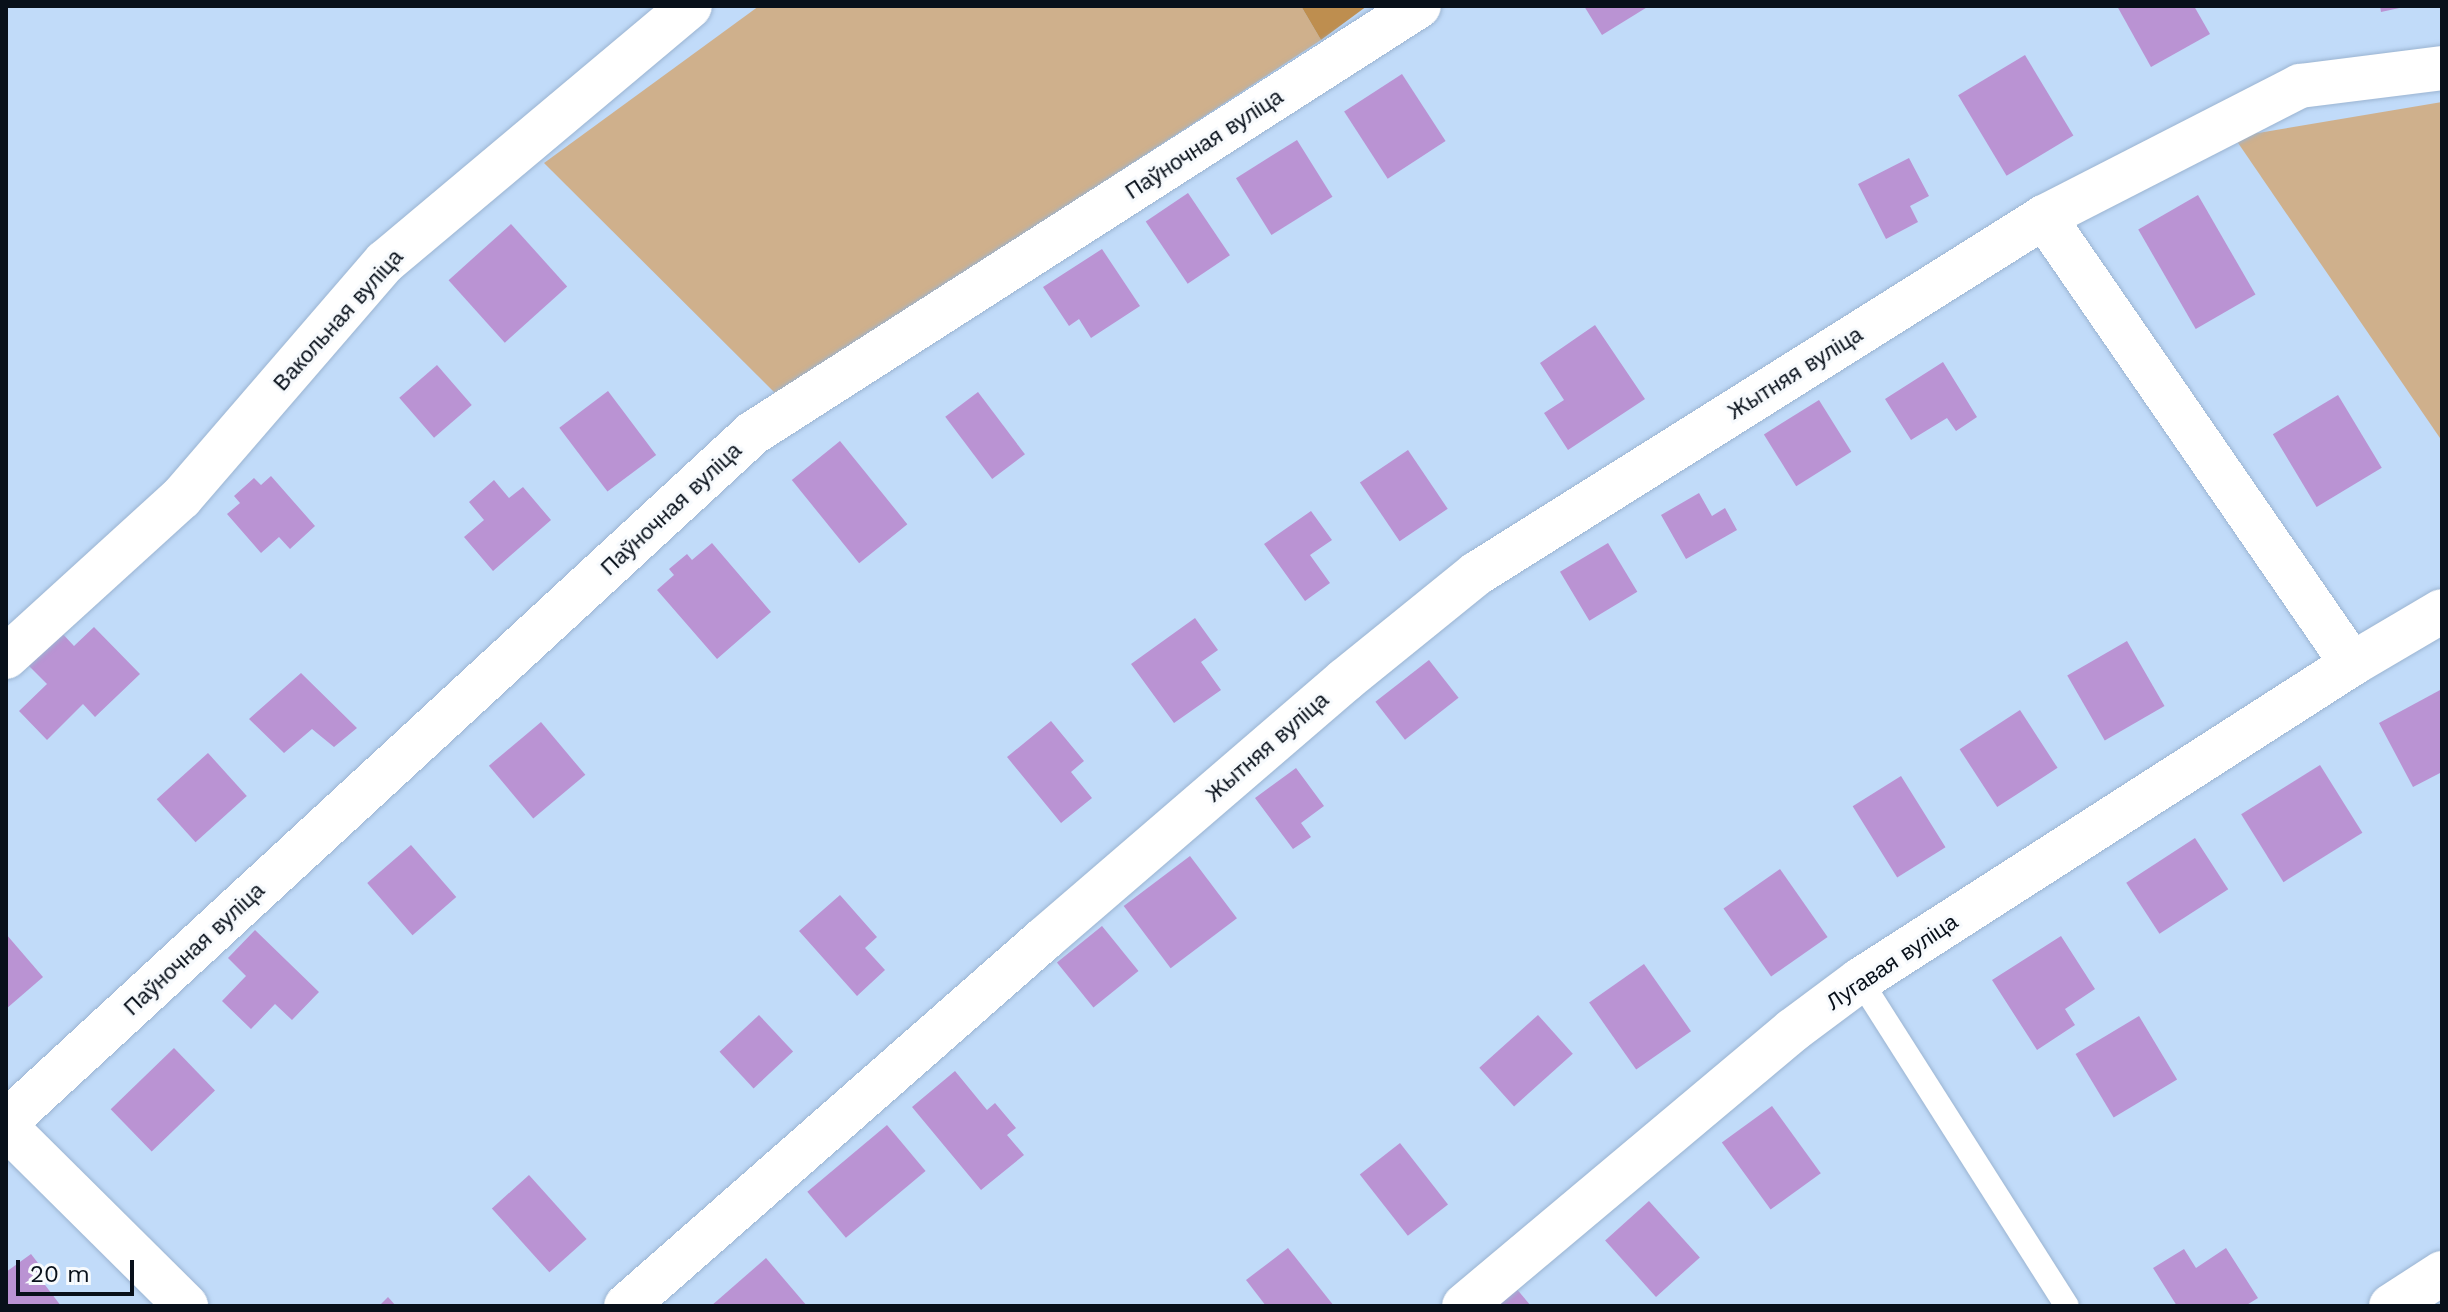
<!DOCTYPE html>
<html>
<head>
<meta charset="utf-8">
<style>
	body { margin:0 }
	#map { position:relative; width:2448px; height:1312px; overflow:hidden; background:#c1dbf9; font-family:"Work Sans",sans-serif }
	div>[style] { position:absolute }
	.green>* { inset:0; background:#cfb08c }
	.forest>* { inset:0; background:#be8e4f }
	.building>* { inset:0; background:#ba93d3; transform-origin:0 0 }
	.roads { filter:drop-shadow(0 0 2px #9bb4d1) drop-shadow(0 0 2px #9bb4d1) }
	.lane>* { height:24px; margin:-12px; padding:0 12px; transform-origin:12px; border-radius:12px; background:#fff }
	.street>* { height:44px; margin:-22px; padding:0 22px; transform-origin:22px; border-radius:22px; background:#fff }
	span { translate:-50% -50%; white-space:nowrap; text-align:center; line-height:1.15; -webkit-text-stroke:6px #f7fafd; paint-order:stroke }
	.street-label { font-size:22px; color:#08101a }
	.frame { position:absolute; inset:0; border:8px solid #08101a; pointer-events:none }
	.scale { position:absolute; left:16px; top:1260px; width:118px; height:36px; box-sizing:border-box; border:4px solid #08101a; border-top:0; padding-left:10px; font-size:24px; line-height:28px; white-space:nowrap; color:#08101a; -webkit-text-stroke:6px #f7fafd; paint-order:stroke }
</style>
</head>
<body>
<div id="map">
	<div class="green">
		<i style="clip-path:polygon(759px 6px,1301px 6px,1321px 40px,777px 395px,544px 163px)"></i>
		<i style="clip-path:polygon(2442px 102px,2442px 441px,2234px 137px)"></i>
	</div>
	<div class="forest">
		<i style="clip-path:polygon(1301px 6px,1367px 6px,1321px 40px)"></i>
	</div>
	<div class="building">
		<i style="clip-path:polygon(1584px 6px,1649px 6px,1602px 35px)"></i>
		<i style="clip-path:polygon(2117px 6px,2194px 6px,2210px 34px,2151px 67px)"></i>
		<i style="clip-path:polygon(2380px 6px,2404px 6px,2404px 7px,2381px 12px)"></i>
		<i style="left:2025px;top:55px;width:94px;height:78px;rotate:59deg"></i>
		<i style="left:1402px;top:74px;width:80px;height:69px;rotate:57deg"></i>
		<i style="left:1297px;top:140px;width:67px;height:72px;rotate:58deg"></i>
		<i style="clip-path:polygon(1909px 158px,1929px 196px,1910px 206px,1918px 222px,1886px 239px,1858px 184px)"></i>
		<i style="left:1188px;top:193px;width:75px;height:51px;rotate:56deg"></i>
		<i style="left:2198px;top:195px;width:115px;height:69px;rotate:60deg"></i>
		<i style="left:511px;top:224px;width:84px;height:84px;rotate:48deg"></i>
		<i style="clip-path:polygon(1102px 249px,1140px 306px,1091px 338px,1079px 319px,1069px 326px,1043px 287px)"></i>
		<i style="clip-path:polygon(1595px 325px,1645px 399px,1568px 450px,1544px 413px,1564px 400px,1540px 363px)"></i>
		<i style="clip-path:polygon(1943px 362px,1977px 417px,1956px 431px,1947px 418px,1911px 440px,1885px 399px)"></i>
		<i style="left:437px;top:365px;width:53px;height:50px;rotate:49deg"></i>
		<i style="left:608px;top:391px;width:80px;height:61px;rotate:53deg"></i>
		<i style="left:978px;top:392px;width:78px;height:41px;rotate:53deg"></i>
		<i style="left:2338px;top:395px;width:85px;height:76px;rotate:59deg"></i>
		<i style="left:1819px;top:400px;width:61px;height:65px;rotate:58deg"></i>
		<i style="left:840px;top:441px;width:107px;height:62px;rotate:51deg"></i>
		<i style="left:1408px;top:450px;width:71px;height:58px;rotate:56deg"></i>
		<i style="clip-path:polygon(271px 476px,315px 526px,290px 549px,279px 537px,261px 553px,227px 514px,240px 503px,234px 496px,254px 478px,261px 485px)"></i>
		<i style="clip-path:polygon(494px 480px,509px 498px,523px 487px,551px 520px,493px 571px,464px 537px,484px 520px,469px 502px)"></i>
		<i style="clip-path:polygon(1699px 493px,1712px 516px,1725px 508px,1737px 530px,1686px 559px,1661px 515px)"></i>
		<i style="clip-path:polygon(1311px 511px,1332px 540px,1310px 555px,1330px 583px,1305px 601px,1264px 544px)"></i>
		<i style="clip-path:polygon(712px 543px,771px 612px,717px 659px,657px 590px,674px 575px,669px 569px,687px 554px,692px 560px)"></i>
		<i style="left:1608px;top:543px;width:57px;height:56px;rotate:59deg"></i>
		<i style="clip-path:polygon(1195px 618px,1218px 650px,1201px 662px,1221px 690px,1174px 723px,1131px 664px)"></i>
		<i style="clip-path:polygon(94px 627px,140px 674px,95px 717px,83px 704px,47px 740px,19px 711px,47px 684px,26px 663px,60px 631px,74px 646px)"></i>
		<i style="left:2127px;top:641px;width:75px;height:69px;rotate:60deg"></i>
		<i style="left:1429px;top:660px;width:48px;height:68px;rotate:52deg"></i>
		<i style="clip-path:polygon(301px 673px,357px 728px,334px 747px,312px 729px,284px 753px,249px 719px)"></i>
		<i style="clip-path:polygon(2442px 689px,2442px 772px,2413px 787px,2379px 723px)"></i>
		<i style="left:2020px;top:710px;width:69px;height:72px;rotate:57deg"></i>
		<i style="clip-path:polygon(1051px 721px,1084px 761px,1071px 772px,1092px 798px,1061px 823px,1007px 757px)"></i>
		<i style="left:541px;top:722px;width:69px;height:68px;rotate:50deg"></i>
		<i style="left:208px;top:753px;width:58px;height:69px;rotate:48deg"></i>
		<i style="left:2320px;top:765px;width:80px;height:93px;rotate:58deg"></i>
		<i style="clip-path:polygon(1296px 768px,1324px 806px,1301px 823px,1311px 837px,1293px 849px,1255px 798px)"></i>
		<i style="left:1901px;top:776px;width:84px;height:57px;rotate:58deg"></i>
		<i style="left:2195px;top:838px;width:61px;height:82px;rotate:57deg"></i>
		<i style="left:411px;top:845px;width:69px;height:58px;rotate:49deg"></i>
		<i style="left:1190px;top:856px;width:78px;height:83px;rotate:53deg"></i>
		<i style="left:1780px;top:869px;width:83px;height:69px;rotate:55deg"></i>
		<i style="clip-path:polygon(840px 895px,877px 937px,865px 948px,885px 970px,857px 996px,799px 931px)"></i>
		<i style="left:1102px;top:926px;width:58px;height:58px;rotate:51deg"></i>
		<i style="clip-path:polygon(255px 930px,319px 992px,292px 1020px,275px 1004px,251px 1029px,222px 1001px,246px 976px,228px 958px)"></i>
		<i style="clip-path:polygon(6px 934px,43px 977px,6px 1009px)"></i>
		<i style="clip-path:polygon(2061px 936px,2095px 989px,2065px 1009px,2075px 1025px,2037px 1050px,1992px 980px)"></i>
		<i style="left:1644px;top:964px;width:82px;height:67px;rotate:55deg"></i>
		<i style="left:759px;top:1015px;width:50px;height:54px;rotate:47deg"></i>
		<i style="left:1538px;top:1015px;width:52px;height:79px;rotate:48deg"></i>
		<i style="left:2139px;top:1016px;width:74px;height:74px;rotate:59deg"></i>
		<i style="left:174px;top:1048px;width:59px;height:88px;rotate:46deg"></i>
		<i style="clip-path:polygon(955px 1071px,987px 1110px,995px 1103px,1016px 1128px,1007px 1135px,1024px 1155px,981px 1190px,912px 1107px)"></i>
		<i style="left:1772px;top:1106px;width:83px;height:62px;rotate:54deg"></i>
		<i style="left:887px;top:1125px;width:60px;height:104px;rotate:50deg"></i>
		<i style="left:1400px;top:1143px;width:78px;height:51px;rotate:52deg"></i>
		<i style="left:529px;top:1175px;width:86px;height:50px;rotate:48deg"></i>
		<i style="left:1649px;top:1201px;width:76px;height:59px;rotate:48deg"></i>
		<i style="clip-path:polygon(1288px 1248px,1334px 1306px,1266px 1306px,1246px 1280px)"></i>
		<i style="clip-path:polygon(2226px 1248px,2258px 1298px,2245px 1306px,2177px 1306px,2153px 1268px,2184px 1249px,2196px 1268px)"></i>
		<i style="clip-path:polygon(31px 1254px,45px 1272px,39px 1277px,61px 1306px,6px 1306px,6px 1272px)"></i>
		<i style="clip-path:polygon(766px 1258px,807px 1306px,711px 1306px)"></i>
		<i style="clip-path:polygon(1515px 1287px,1531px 1306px,1494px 1306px)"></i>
		<i style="clip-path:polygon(388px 1297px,396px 1306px,379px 1306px)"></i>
	</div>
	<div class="roads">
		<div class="lane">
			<i style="left:1860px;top:980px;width:386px;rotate:57.6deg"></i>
		</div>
		<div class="street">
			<i style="left:2044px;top:217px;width:288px;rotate:-27.1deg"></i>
			<i style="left:2300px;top:86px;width:143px;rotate:-7.2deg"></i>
			<i style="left:6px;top:657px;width:236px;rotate:-42.3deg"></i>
			<i style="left:181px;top:498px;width:312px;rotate:-49.2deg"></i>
			<i style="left:385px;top:262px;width:398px;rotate:-40deg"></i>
			<i style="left:6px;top:1122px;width:1016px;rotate:-42.69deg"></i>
			<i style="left:753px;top:433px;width:791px;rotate:-32.67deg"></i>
			<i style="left:6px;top:1127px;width:254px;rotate:44.8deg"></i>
			<i style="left:626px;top:1306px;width:556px;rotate:-41.28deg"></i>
			<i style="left:1044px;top:939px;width:397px;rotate:-40.7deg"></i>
			<i style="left:1345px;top:680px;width:169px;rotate:-39deg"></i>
			<i style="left:1476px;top:574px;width:671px;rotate:-32.15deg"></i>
			<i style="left:2044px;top:217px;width:543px;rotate:55.43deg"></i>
			<i style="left:2352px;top:664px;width:104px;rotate:-30.5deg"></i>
			<i style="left:1464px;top:1306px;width:429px;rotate:-40deg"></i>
			<i style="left:1793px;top:1030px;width:84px;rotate:-36.7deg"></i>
			<i style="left:1860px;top:980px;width:585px;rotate:-32.71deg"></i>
			<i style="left:2391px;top:1306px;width:61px;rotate:-32.9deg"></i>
		</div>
	</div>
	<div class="street-label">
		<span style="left:1204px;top:144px;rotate:-33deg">Паўночная вуліца</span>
		<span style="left:338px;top:320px;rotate:-48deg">Вакольная вуліца</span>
		<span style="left:1795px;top:373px;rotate:-32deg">Жытняя вуліца</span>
		<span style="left:671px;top:509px;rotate:-43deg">Паўночная вуліца</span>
		<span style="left:1267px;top:747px;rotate:-41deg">Жытняя вуліца</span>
		<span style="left:194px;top:949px;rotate:-43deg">Паўночная вуліца</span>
		<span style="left:1892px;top:962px;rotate:-34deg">Лугавая вуліца</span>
	</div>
	<div class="frame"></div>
	<div class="scale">20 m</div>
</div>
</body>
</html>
